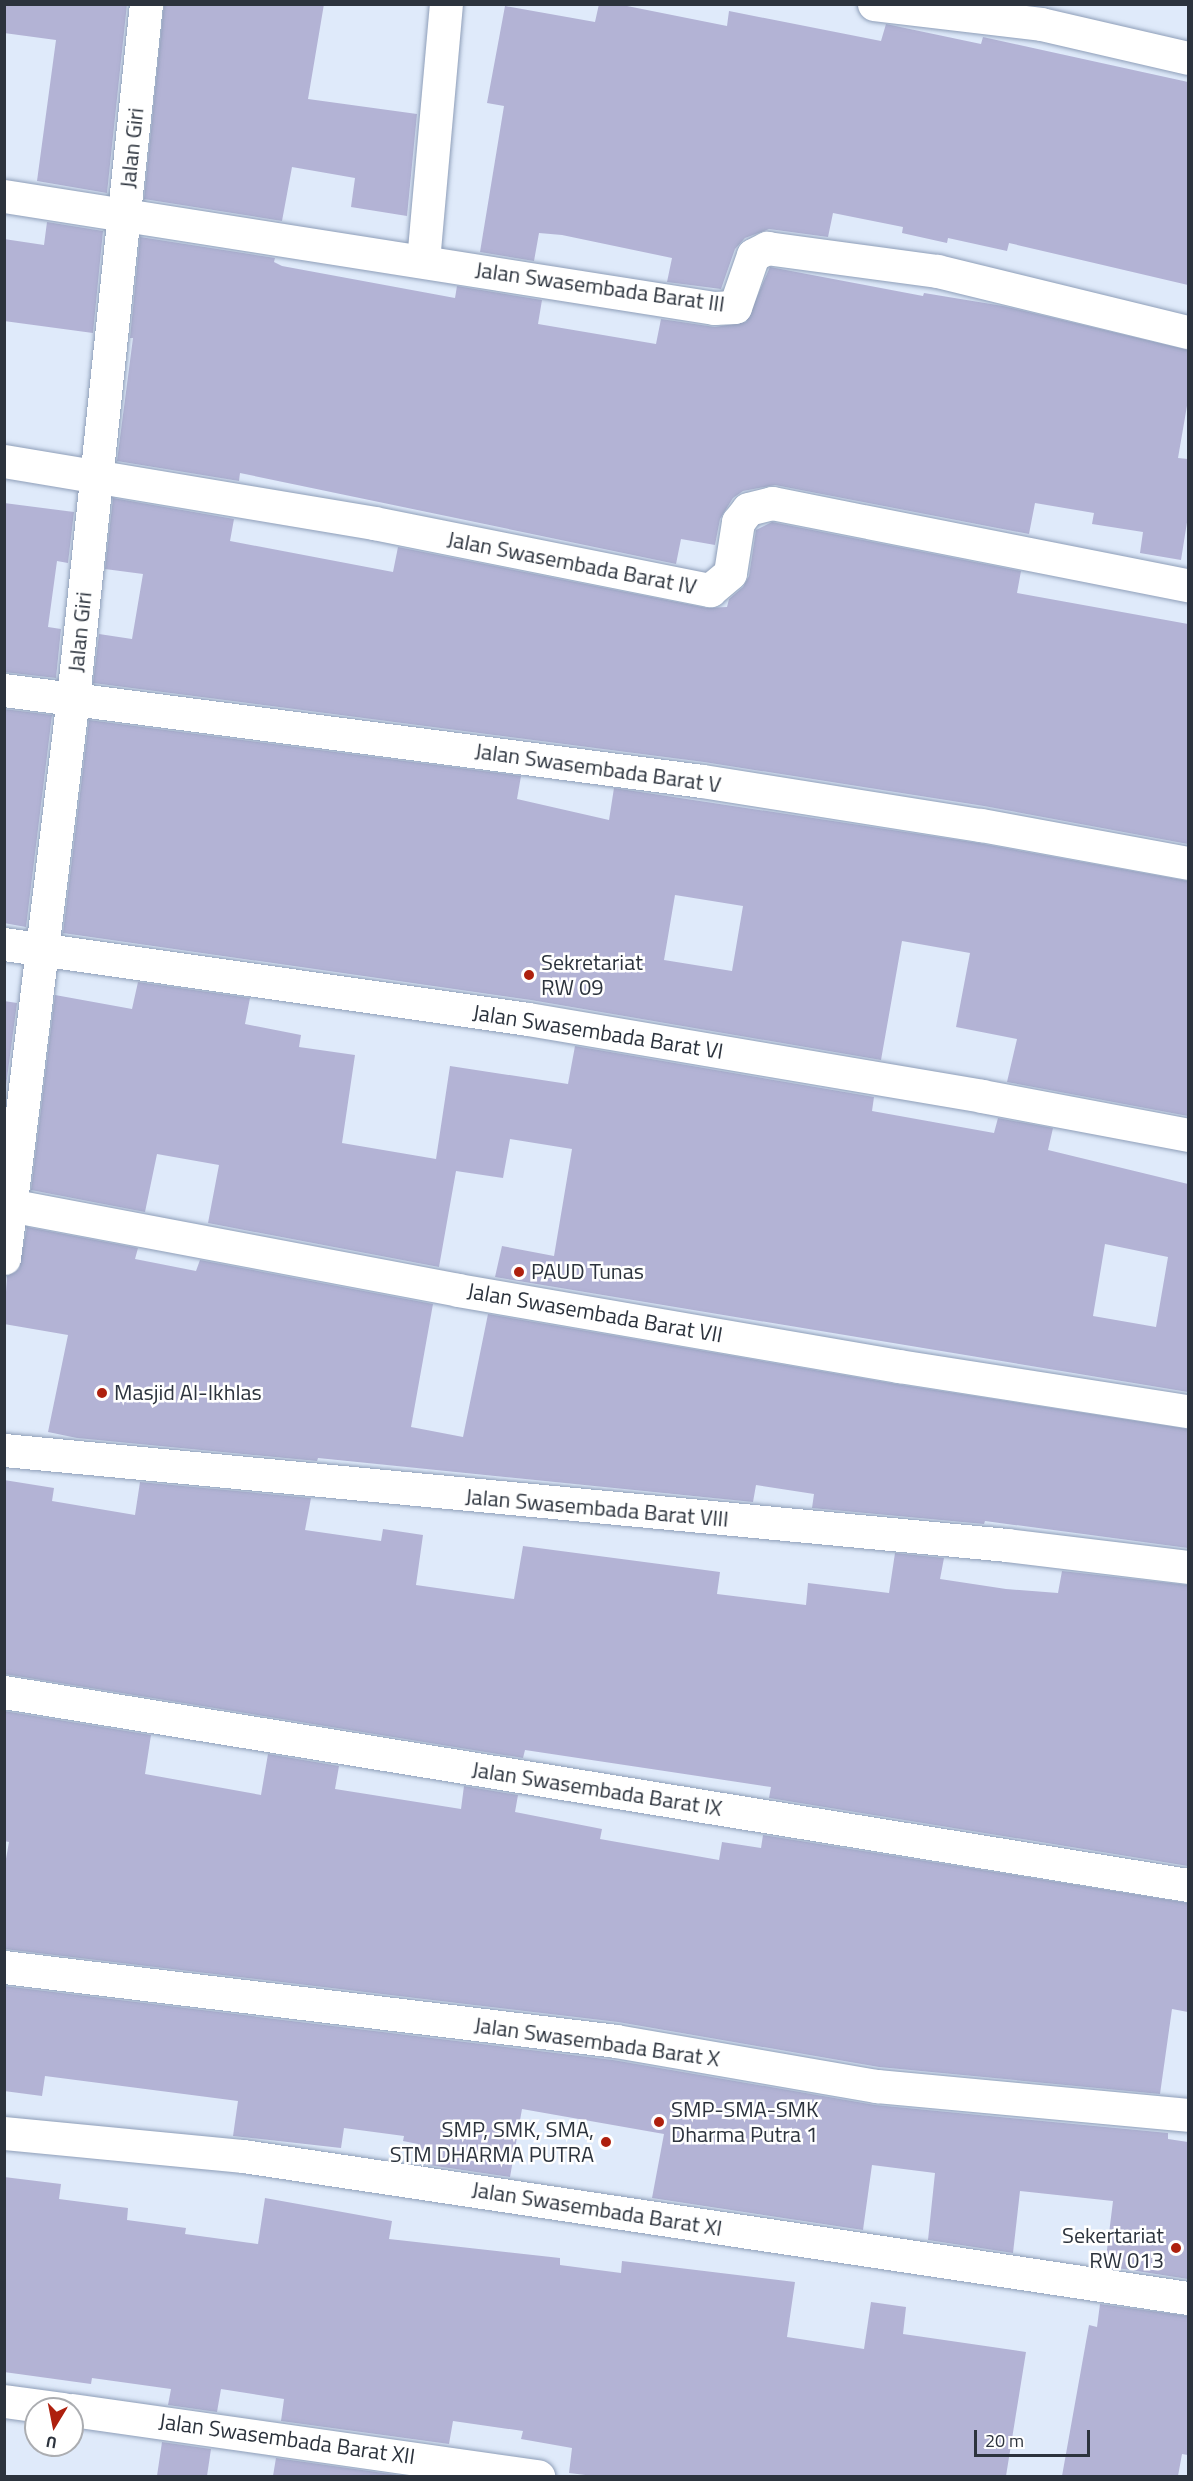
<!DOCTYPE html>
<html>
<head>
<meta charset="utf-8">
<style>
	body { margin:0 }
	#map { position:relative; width:1193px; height:2481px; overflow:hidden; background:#dfeafa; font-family:"Titillium Web",sans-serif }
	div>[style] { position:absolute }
	.building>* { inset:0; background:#b3b3d5 }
	.roads { filter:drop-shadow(0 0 2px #8e9eb8) drop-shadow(0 0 2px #8e9eb8) }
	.street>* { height:33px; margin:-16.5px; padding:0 16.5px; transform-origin:16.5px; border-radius:16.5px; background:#fff }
	.secondary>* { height:33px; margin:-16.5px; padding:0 16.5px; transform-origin:16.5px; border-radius:16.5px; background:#fff }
	.dots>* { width:16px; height:16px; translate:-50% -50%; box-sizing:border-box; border:3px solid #fff; border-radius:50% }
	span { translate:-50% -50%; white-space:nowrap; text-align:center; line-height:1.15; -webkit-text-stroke:5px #fff; paint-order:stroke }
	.street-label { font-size:22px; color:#2c333d }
	.poi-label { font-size:22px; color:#2c333d }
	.left { translate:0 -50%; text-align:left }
	.right { translate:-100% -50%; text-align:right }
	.frame { position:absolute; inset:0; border:6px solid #2c333d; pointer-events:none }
	.north { position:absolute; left:24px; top:2397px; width:60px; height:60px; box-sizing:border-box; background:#fff; border:2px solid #abadb1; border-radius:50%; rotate:190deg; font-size:16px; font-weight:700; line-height:24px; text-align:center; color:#2c333d }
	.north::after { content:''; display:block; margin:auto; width:21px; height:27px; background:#ae200e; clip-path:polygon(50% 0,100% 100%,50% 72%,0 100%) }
	.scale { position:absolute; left:974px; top:2430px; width:116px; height:27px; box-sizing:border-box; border:3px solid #2c333d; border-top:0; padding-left:8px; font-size:18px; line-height:21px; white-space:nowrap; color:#2c333d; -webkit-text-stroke:4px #fff; paint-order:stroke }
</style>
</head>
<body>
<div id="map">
	<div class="building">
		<i style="clip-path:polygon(4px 4px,127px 4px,107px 193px,37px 181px,56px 40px,4px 33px)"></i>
		<i style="clip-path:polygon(164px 4px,324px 4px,308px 99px,417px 114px,407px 216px,351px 207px,355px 178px,292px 167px,282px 221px,144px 199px)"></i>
		<i style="clip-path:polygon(599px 4px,617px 4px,727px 26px,729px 11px,881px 41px,886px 24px,981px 44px,983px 37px,1188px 82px,1188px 285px,1009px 243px,1007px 251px,948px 238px,947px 243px,902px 233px,903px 227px,833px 213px,828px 237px,769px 229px,745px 238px,735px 249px,721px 289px,667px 282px,672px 258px,562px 235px,539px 233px,534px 261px,480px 252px,504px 106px,487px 103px,505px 6px,595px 22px)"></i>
		<i style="clip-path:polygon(47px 222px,103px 231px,93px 333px,4px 321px,4px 239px,44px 245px)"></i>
		<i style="clip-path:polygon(140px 237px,275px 258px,274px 262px,282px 266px,455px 298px,457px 286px,542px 300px,538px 324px,656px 344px,661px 319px,715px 327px,746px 322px,770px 267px,923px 296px,924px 293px,1003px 306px,1188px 350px,1188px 400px,1178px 458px,1188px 459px,1188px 516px,1181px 560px,1140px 553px,1143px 532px,1092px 524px,1094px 513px,1035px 503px,1029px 534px,775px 485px,743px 491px,733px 498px,720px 519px,715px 545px,681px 539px,676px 564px,240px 473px,239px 481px,117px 461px,133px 338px,130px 338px)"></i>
		<i style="clip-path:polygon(113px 498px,234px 519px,230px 541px,393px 572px,398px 547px,707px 608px,727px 607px,729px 599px,743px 587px,749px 576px,756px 530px,772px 522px,1021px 571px,1017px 593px,1188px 624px,1188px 844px,984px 806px,704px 762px,93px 683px,99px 634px,132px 639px,143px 574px,105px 569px)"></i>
		<i style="clip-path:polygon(4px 503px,74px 512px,68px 563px,57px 561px,48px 627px,61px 629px,56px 678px,4px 672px)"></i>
		<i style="clip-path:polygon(4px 709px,52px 715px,26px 927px,4px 923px)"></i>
		<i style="clip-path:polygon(evenodd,89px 720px,521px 776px,517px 799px,609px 820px,614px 788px,978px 843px,1188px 881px,1188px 1116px,1007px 1082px,1017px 1039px,956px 1027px,970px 953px,902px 941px,881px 1060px,531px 1000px,63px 933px,89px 720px,675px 895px,743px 906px,732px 971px,664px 960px,675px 895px)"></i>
		<i style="clip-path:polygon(evenodd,138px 982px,250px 998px,245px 1024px,301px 1035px,299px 1047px,355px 1055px,342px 1143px,436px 1159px,450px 1066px,568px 1084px,575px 1046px,874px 1097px,872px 1111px,994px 1133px,998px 1118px,1053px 1128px,1048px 1150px,1188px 1184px,1188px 1392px,495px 1277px,502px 1246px,554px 1256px,572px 1149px,510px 1139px,503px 1178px,456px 1171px,439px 1267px,208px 1223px,219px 1165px,157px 1154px,145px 1212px,31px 1190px,55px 995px,132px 1009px,138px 982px,1105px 1244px,1168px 1257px,1156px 1327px,1093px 1316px,1105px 1244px)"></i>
		<i style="clip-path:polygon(4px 1001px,17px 1003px,4px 1101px)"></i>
		<i style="clip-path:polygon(27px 1227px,138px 1248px,135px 1259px,196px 1271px,200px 1260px,433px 1304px,411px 1427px,463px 1437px,488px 1314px,896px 1384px,1188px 1429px,1188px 1548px,985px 1521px,984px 1524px,812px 1508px,814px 1494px,756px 1485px,753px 1502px,318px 1458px,317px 1461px,77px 1438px,48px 1432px,68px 1335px,4px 1324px,7px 1276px,19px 1269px)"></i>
		<i style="clip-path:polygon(4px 1480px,54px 1488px,52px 1501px,135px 1515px,140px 1482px,311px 1498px,305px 1530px,381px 1541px,383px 1529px,423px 1535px,416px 1585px,514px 1599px,523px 1546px,720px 1572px,717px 1594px,806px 1605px,808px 1583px,889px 1593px,895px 1553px,944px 1558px,940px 1579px,1006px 1589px,1058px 1593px,1062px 1571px,1188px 1585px,1188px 1866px,769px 1798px,771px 1787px,525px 1750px,523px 1758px,4px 1674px)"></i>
		<i style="clip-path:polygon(4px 1711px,151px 1735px,145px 1774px,261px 1795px,268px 1754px,339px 1766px,335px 1789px,461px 1809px,464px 1786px,518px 1795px,515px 1812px,602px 1829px,600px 1839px,719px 1860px,722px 1842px,761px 1848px,763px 1835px,1188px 1903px,1188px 2012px,1172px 2009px,1160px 2094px,879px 2067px,618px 2022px,4px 1949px,4px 1870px,9px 1842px,4px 1841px)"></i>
		<i style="clip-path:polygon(4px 1986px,613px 2060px,875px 2105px,1168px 2133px,1168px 2139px,1188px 2142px,1188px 2279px,1105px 2266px,1113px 2201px,1020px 2191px,1013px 2253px,928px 2240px,935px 2173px,872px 2165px,863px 2230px,652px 2198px,664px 2134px,522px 2109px,510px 2177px,415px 2163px,418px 2144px,403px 2141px,404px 2136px,344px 2128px,341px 2148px,233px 2136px,238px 2101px,45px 2076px,42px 2096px,4px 2091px)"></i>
		<i style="clip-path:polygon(4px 2177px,61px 2184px,59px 2199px,128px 2208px,127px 2220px,186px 2228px,185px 2234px,258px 2244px,265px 2198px,392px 2221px,389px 2239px,560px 2258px,560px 2265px,621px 2273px,622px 2261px,795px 2282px,787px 2337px,864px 2349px,871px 2302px,906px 2307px,903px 2334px,1026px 2352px,1006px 2476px,594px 2476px,569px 2473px,572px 2448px,521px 2439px,523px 2431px,453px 2421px,449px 2444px,281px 2421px,284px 2399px,221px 2389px,217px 2412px,168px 2405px,171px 2389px,92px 2378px,91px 2384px,4px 2372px)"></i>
		<i style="clip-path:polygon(1100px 2304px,1188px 2316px,1188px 2455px,1182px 2454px,1178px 2476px,1062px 2476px,1089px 2325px,1097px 2327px)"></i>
		<i style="clip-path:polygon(162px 2442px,211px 2449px,207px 2476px,157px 2476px)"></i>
		<i style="clip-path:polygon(276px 2458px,405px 2476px,273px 2476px)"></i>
	</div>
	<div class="roads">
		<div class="street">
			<i style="left:874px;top:4px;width:168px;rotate:6.8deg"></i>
			<i style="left:1041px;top:24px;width:151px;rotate:13deg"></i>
			<i style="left:4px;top:196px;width:719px;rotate:8.96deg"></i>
			<i style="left:714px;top:308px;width:21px;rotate:-3deg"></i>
			<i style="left:735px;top:307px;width:55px;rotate:-70.9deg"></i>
			<i style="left:753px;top:255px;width:16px;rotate:-27deg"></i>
			<i style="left:767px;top:248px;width:172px;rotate:7.7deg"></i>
			<i style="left:937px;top:271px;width:258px;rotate:13.7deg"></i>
			<i style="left:423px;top:261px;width:258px;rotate:-84.9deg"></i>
			<i style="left:4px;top:461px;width:375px;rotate:9.5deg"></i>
			<i style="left:374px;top:523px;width:343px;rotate:11.3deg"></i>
			<i style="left:710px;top:590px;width:26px;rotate:-40deg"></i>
			<i style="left:730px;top:573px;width:52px;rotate:-81.1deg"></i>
			<i style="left:738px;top:522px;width:16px;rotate:-52deg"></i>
			<i style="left:748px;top:509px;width:25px;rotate:-14deg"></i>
			<i style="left:772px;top:503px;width:424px;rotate:11.2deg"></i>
			<i style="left:4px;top:690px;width:704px;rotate:7.43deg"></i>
			<i style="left:702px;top:781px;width:282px;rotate:9deg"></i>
			<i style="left:981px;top:825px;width:210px;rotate:10.4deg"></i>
			<i style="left:4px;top:944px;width:529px;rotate:8.15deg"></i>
			<i style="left:528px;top:1019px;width:460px;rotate:9.6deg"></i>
			<i style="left:982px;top:1096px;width:210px;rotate:10.7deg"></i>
			<i style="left:4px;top:1204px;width:462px;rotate:10.7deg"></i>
			<i style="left:458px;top:1290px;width:448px;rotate:9.8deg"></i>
			<i style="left:899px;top:1366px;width:292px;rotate:8.9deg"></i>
			<i style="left:4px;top:1258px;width:564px;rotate:-82.98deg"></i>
			<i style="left:73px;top:698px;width:698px;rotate:-84deg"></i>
			<i style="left:4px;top:1450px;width:1007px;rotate:5.41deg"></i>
			<i style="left:1007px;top:1545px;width:182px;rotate:6.9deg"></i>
			<i style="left:4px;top:1692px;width:1200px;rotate:9.26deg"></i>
			<i style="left:4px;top:1967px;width:616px;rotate:6.89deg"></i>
			<i style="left:616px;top:2041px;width:265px;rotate:9.8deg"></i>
			<i style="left:877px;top:2086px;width:312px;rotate:5.3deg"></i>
			<i style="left:4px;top:2401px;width:60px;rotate:7.7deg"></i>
			<i style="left:72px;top:2410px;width:471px;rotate:8.1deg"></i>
		</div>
		<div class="secondary">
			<i style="left:4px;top:2133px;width:240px;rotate:5.5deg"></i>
			<i style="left:243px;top:2156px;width:956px;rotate:8.55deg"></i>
		</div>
	</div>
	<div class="dots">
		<i style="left:529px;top:975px;background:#ae200e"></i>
		<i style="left:519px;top:1272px;background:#ae200e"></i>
		<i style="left:102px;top:1393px;background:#ae200e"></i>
		<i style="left:659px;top:2122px;background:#ae200e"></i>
		<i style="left:606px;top:2142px;background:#ae200e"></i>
		<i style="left:1176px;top:2248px;background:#ae200e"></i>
	</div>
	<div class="street-label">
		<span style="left:132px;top:148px;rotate:-84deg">Jalan Giri</span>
		<span style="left:600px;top:287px;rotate:8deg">Jalan Swasembada Barat III</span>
		<span style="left:572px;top:563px;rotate:11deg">Jalan Swasembada Barat IV</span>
		<span style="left:80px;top:632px;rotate:-84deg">Jalan Giri</span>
		<span style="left:598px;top:768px;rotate:8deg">Jalan Swasembada Barat V</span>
		<span style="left:598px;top:1032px;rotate:9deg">Jalan Swasembada Barat VI</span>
		<span style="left:595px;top:1313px;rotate:10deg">Jalan Swasembada Barat VII</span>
		<span style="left:597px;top:1508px;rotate:5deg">Jalan Swasembada Barat VIII</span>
		<span style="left:597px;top:1789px;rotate:9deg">Jalan Swasembada Barat IX</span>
		<span style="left:597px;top:2042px;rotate:8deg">Jalan Swasembada Barat X</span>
		<span style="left:597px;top:2209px;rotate:9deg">Jalan Swasembada Barat XI</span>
		<span style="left:287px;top:2439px;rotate:8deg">Jalan Swasembada Barat XII</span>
	</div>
	<div class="poi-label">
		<span class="left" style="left:541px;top:975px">Sekretariat<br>RW 09</span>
		<span class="left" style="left:531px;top:1272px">PAUD Tunas</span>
		<span class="left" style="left:114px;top:1393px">Masjid Al-Ikhlas</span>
		<span class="left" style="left:671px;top:2122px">SMP-SMA-SMK<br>Dharma Putra 1</span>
		<span class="right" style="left:594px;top:2142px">SMP, SMK, SMA,<br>STM DHARMA PUTRA</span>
		<span class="right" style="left:1164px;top:2248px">Sekertariat<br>RW 013</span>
	</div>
	<div class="frame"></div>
	<div class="north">U</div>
	<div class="scale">20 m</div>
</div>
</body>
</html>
